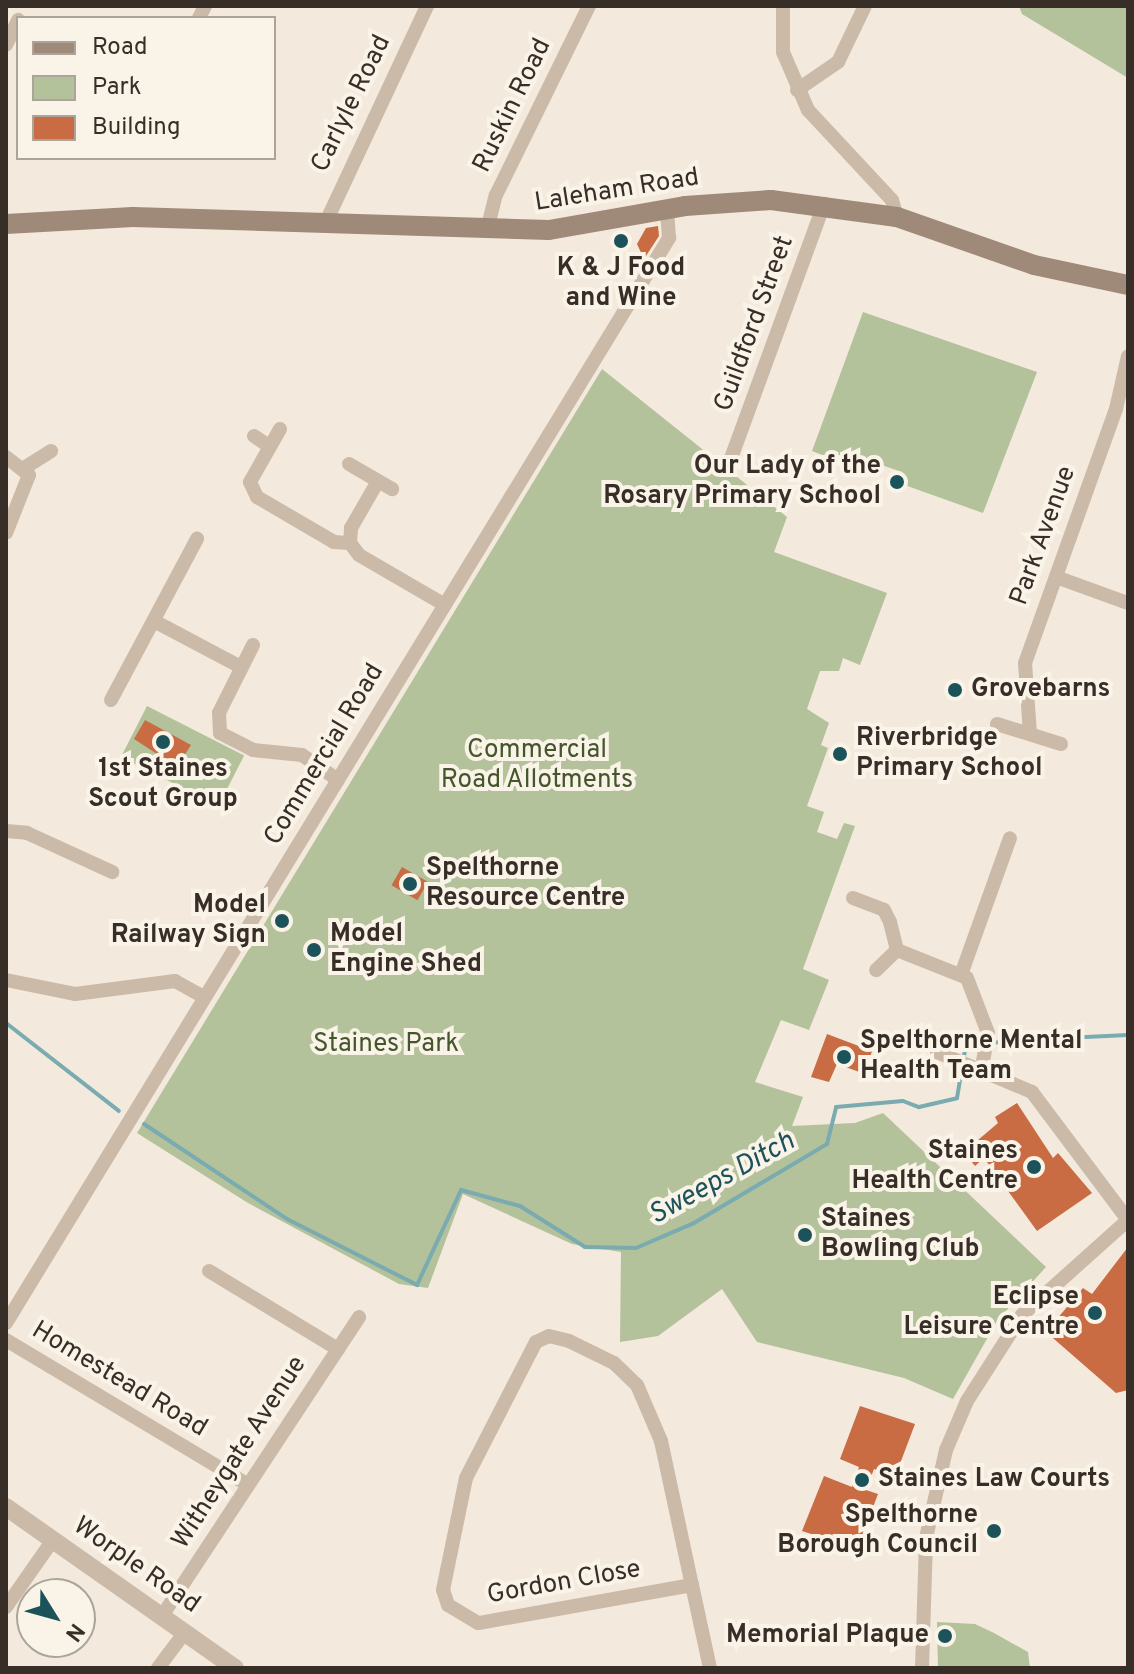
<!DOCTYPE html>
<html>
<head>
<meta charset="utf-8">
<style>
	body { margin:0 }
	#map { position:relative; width:1134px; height:1674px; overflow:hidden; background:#f3e9dc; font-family:Overpass,sans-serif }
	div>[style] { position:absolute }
	.green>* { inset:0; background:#b3c29b; transform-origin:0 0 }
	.stream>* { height:4px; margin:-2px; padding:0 2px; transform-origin:2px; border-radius:2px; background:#7aabb0 }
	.building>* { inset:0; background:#c96b43; transform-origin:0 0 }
	.minor>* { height:14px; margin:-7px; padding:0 7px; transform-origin:7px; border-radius:7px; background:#cbbaa7 }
	.tertiary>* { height:18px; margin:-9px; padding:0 9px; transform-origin:9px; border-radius:9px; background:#cbbaa7 }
	.secondary>* { height:20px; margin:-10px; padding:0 10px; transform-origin:10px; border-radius:10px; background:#9f8978 }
	.dots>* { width:22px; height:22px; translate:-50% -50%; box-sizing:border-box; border:4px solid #faf3e8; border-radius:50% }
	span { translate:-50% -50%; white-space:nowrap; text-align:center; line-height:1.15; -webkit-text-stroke:8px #faf3e8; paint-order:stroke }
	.street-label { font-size:26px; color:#372e28 }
	.poi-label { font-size:26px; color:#372e28; font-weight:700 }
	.right { translate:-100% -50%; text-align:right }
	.left { translate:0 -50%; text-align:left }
	.park-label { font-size:26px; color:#44562b }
	.water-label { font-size:28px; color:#1c525a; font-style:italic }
	.frame { position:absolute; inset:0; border:8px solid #372e28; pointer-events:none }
	.legend { position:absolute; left:16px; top:16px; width:260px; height:144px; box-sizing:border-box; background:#faf3e8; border:2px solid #aca49b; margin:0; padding:10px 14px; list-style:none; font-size:24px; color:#372e28 }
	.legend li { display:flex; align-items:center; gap:16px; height:40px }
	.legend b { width:40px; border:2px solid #aca49b }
	.north { position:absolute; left:16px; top:1578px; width:80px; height:80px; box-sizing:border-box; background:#faf3e8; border:2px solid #aca49b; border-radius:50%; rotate:127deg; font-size:22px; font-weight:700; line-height:32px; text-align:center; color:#372e28 }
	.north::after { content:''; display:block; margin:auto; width:28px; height:36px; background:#1c525a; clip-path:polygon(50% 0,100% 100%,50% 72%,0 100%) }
</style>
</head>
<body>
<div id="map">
	<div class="green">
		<i style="clip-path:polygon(1019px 6px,1128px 6px,1128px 78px,1022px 14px)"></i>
		<i style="clip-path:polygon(863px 312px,1037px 372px,983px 513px,899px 483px,902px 472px,867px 460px,862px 470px,812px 451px)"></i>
		<i style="clip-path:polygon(602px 369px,787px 517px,774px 552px,887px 593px,860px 665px,843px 658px,839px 671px,820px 671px,807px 709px,829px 723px,821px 745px,828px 748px,807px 806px,824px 812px,817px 832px,837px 839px,844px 823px,855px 826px,803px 969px,829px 980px,809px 1030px,781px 1020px,755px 1082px,803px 1097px,792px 1126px,855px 1123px,883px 1113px,1046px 1267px,997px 1321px,953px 1399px,904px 1378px,757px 1342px,722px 1289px,658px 1336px,620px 1342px,621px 1252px,572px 1244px,463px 1194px,428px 1288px,399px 1284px,248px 1203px,137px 1133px)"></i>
		<i style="left:147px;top:706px;width:109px;height:57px;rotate:27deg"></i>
		<i style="clip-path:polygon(937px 1622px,975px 1624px,994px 1633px,1028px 1652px,1030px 1668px,938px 1668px)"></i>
	</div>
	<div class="stream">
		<i style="left:6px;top:1023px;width:143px;rotate:37.9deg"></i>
		<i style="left:1065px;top:1038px;width:63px;rotate:-2.7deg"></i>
		<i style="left:144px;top:1124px;width:172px;rotate:33.6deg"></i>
		<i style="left:287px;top:1219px;width:146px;rotate:26.9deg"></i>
		<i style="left:417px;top:1285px;width:105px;rotate:-65.1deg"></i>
		<i style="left:461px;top:1190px;width:61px;rotate:15.2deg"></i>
		<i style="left:520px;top:1206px;width:77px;rotate:32.2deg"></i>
		<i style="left:585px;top:1247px;width:51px;rotate:1.1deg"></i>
		<i style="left:636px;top:1248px;width:63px;rotate:-23.3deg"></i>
		<i style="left:694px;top:1223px;width:155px;rotate:-30.7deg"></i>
		<i style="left:827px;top:1144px;width:38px;rotate:-76deg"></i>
		<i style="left:836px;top:1107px;width:67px;rotate:-5.1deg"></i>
		<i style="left:903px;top:1101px;width:17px;rotate:21deg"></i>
		<i style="left:919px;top:1107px;width:39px;rotate:-13deg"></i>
		<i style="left:957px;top:1098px;width:55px;rotate:-80.5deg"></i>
		<i style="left:966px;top:1044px;width:60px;rotate:-2.9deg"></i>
	</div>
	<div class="building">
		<i style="clip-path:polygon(658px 226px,659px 236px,644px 259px,637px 244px,646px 228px)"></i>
		<i style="clip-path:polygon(145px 720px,191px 745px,177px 767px,134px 739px)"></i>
		<i style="left:402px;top:867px;width:30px;height:21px;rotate:30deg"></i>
		<i style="clip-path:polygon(827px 1034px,872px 1051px,865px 1074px,837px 1064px,829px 1082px,811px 1077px)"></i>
		<i style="clip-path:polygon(1017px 1103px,1053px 1158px,1058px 1153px,1092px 1193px,1037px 1231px,984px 1158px,975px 1166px,964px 1152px,998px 1123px,995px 1117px)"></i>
		<i style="clip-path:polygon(1128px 1247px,1128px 1390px,1116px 1393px,1046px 1332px,1083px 1288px,1092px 1294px)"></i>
		<i style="clip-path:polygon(860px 1406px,915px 1424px,895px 1477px,874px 1469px,866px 1490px,878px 1494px,857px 1549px,802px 1531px,824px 1476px,852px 1487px,859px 1467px,840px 1459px)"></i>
	</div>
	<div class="minor">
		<i style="left:783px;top:6px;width:46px;rotate:90deg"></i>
		<i style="left:783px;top:52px;width:63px;rotate:66.7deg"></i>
		<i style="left:808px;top:110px;width:123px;rotate:47deg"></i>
		<i style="left:892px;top:200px;width:18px;rotate:74deg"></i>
		<i style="left:199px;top:18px;width:13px;rotate:-63deg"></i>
		<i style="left:6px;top:45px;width:28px;rotate:-64deg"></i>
		<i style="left:797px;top:90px;width:50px;rotate:-34.3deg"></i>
		<i style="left:838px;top:62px;width:62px;rotate:-64.3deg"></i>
		<i style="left:325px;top:224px;width:241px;rotate:-64.9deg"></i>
		<i style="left:487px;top:230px;width:36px;rotate:-76deg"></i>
		<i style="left:496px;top:195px;width:211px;rotate:-63.8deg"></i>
		<i style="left:280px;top:429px;width:61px;rotate:119.5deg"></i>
		<i style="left:250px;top:482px;width:17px;rotate:65deg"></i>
		<i style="left:257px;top:497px;width:89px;rotate:30.3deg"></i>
		<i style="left:334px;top:542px;width:16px;rotate:4deg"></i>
		<i style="left:350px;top:543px;width:15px;rotate:53deg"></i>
		<i style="left:359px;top:555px;width:99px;rotate:30.2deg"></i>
		<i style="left:254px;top:436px;width:18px;rotate:34deg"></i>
		<i style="left:6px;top:457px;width:29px;rotate:38deg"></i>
		<i style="left:29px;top:475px;width:62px;rotate:111.6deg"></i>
		<i style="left:730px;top:461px;width:274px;rotate:-69.9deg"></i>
		<i style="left:349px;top:464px;width:50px;rotate:30.2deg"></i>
		<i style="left:24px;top:468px;width:32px;rotate:-32deg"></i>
		<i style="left:350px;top:543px;width:15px;rotate:-86deg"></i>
		<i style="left:351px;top:528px;width:54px;rotate:-60.1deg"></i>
		<i style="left:1056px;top:577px;width:77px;rotate:19.9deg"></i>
		<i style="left:154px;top:621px;width:98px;rotate:27.9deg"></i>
		<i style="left:253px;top:645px;width:76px;rotate:116.6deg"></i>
		<i style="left:219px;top:713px;width:20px;rotate:87deg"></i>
		<i style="left:220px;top:733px;width:37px;rotate:27deg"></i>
		<i style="left:253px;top:750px;width:49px;rotate:5.8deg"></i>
		<i style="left:302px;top:755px;width:44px;rotate:34.8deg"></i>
		<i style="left:111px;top:700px;width:183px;rotate:-61.9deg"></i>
		<i style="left:997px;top:724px;width:67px;rotate:17.4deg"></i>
		<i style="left:1030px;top:734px;width:71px;rotate:-94deg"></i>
		<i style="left:1025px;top:663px;width:270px;rotate:-70.3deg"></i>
		<i style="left:1116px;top:409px;width:54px;rotate:-77.2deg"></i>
		<i style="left:6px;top:831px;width:21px;rotate:5deg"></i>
		<i style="left:27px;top:833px;width:94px;rotate:24.6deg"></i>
		<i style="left:853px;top:898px;width:33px;rotate:21deg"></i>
		<i style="left:884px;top:910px;width:13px;rotate:63deg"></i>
		<i style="left:890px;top:922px;width:29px;rotate:76deg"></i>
		<i style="left:897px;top:950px;width:29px;rotate:136deg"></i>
		<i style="left:897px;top:950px;width:75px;rotate:21.8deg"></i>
		<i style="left:967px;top:978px;width:59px;rotate:69.1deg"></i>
		<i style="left:988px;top:1033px;width:36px;rotate:100deg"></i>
		<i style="left:962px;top:972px;width:142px;rotate:-70.3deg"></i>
		<i style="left:6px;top:980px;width:70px;rotate:11.5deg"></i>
		<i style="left:75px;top:994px;width:101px;rotate:-7.4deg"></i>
		<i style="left:175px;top:981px;width:33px;rotate:29deg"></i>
		<i style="left:209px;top:1271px;width:151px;rotate:31.2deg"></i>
		<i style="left:6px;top:1323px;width:1272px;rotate:-58.57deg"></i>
		<i style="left:669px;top:238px;width:30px;rotate:-94deg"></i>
		<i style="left:6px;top:1340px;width:282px;rotate:30.9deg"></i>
		<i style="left:692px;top:1585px;width:217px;rotate:169.9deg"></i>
		<i style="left:478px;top:1623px;width:35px;rotate:-149deg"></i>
		<i style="left:448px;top:1605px;width:16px;rotate:-108deg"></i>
		<i style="left:443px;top:1590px;width:114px;rotate:-78.4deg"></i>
		<i style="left:466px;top:1478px;width:153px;rotate:-62.8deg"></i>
		<i style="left:536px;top:1342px;width:14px;rotate:-25deg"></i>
		<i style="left:549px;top:1336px;width:21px;rotate:14deg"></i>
		<i style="left:569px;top:1341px;width:50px;rotate:26.1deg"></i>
		<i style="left:614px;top:1363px;width:32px;rotate:44deg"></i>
		<i style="left:637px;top:1385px;width:61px;rotate:66.8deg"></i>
		<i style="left:661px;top:1441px;width:147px;rotate:77.9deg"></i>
		<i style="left:692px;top:1585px;width:85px;rotate:77.8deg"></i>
		<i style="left:6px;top:1607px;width:82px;rotate:-55deg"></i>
		<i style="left:162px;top:1616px;width:358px;rotate:-56.6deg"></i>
		<i style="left:158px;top:1668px;width:45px;rotate:-53.1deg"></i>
		<i style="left:922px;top:1668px;width:130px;rotate:-88.2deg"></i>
		<i style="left:926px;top:1538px;width:90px;rotate:-77.2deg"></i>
		<i style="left:946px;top:1450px;width:53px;rotate:-66.8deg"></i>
		<i style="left:967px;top:1401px;width:102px;rotate:-57.4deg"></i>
		<i style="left:1022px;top:1315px;width:142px;rotate:-41.9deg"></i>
		<i style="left:1128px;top:1220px;width:160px;rotate:-126.9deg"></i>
		<i style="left:1032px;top:1092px;width:103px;rotate:-157.2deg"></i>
	</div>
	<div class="tertiary">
		<i style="left:6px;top:1507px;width:280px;rotate:35.1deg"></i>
	</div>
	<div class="secondary">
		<i style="left:6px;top:224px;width:127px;rotate:-3.2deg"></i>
		<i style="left:133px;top:217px;width:416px;rotate:1.8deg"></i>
		<i style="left:549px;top:230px;width:138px;rotate:-10deg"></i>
		<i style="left:685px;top:206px;width:86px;rotate:-4deg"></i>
		<i style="left:771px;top:200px;width:127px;rotate:7.7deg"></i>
		<i style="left:897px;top:217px;width:145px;rotate:19.3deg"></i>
		<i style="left:1034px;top:265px;width:96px;rotate:12deg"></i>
	</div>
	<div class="dots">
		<i style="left:621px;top:241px;background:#1c525a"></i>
		<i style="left:897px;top:482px;background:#1c525a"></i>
		<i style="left:955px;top:690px;background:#1c525a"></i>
		<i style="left:163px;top:742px;background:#1c525a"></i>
		<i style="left:840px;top:754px;background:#1c525a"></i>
		<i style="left:410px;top:884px;background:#1c525a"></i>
		<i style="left:282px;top:921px;background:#1c525a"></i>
		<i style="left:314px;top:950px;background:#1c525a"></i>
		<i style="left:844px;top:1057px;background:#1c525a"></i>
		<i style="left:1034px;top:1167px;background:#1c525a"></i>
		<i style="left:805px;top:1235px;background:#1c525a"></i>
		<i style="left:1095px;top:1313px;background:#1c525a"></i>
		<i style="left:862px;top:1480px;background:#1c525a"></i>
		<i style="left:994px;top:1531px;background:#1c525a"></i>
		<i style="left:945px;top:1636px;background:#1c525a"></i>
	</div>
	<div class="street-label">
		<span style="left:352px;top:104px;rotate:-64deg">Carlyle Road</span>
		<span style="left:513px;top:106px;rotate:-64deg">Ruskin Road</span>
		<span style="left:617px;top:191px;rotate:-9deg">Laleham Road</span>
		<span style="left:755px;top:324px;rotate:-70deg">Guildford Street</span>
		<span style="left:1044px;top:536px;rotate:-70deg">Park Avenue</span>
		<span style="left:325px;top:755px;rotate:-59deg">Commercial Road</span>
		<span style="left:119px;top:1380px;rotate:31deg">Homestead Road</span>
		<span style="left:240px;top:1453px;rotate:-57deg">Witheygate Avenue</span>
		<span style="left:136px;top:1566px;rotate:35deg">Worple Road</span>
		<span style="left:564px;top:1583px;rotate:-10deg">Gordon Close</span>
	</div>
	<div class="poi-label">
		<span style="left:621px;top:284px">K &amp; J Food<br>and Wine</span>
		<span class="right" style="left:881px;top:482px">Our Lady of the<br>Rosary Primary School</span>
		<span class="left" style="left:971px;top:690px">Grovebarns</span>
		<span class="left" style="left:856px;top:754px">Riverbridge<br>Primary School</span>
		<span style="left:163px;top:785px">1st Staines<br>Scout Group</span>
		<span class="left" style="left:426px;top:884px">Spelthorne<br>Resource Centre</span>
		<span class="right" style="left:266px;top:921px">Model<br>Railway Sign</span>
		<span class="left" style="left:330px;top:950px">Model<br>Engine Shed</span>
		<span class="left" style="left:860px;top:1057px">Spelthorne Mental<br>Health Team</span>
		<span class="right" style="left:1018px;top:1167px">Staines<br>Health Centre</span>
		<span class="left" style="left:821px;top:1235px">Staines<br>Bowling Club</span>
		<span class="right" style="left:1079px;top:1313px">Eclipse<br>Leisure Centre</span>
		<span class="left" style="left:878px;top:1480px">Staines Law Courts</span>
		<span class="right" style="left:978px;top:1531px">Spelthorne<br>Borough Council</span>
		<span class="right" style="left:929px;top:1636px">Memorial Plaque</span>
	</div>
	<div class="park-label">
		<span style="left:537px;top:766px">Commercial<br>Road Allotments</span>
		<span style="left:386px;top:1045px">Staines Park</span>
	</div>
	<div class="water-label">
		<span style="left:722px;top:1179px;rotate:-29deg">Sweeps Ditch</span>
	</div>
	<div class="frame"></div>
	<ul class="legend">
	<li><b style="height:10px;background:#9f8978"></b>Road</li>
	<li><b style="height:22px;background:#b3c29b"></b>Park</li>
	<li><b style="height:22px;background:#c96b43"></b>Building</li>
	</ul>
	<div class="north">N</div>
</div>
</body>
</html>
